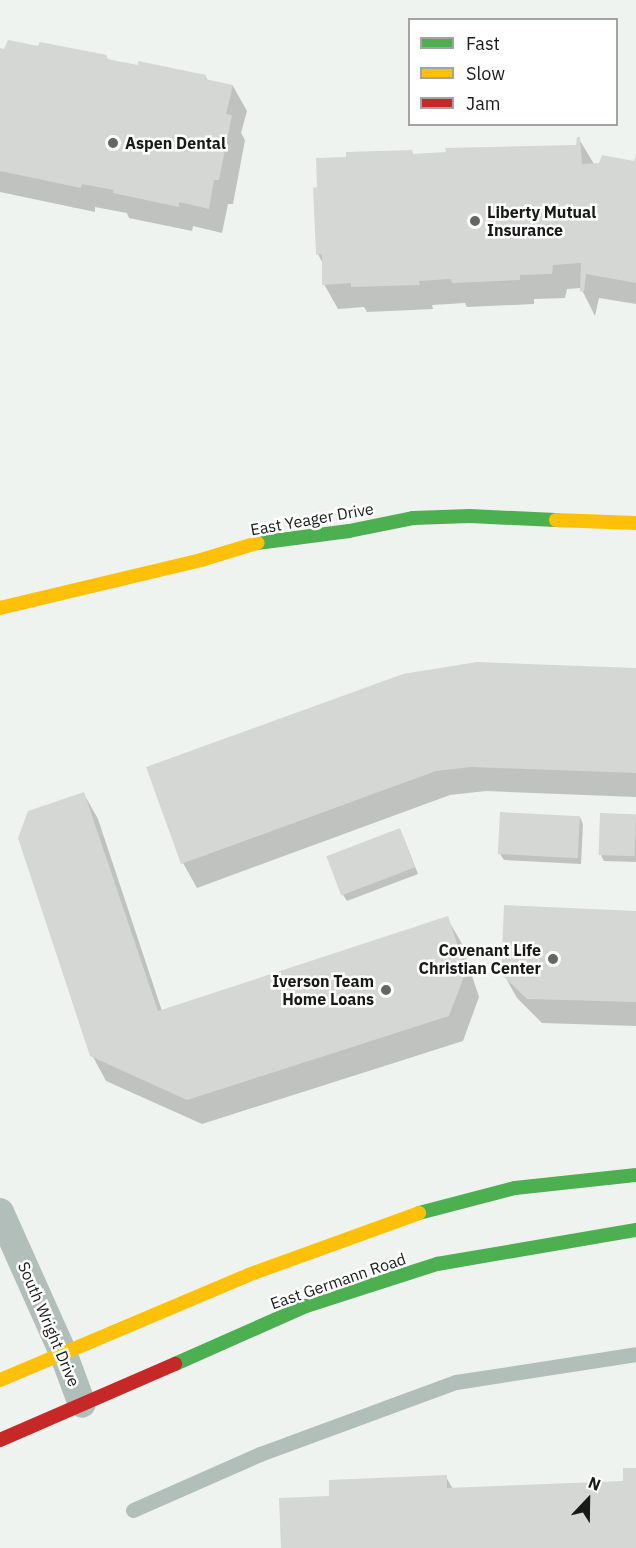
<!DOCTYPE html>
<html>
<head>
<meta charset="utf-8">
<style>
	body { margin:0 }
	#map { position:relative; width:636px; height:1548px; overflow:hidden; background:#eff3ef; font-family:"IBM Plex Sans",sans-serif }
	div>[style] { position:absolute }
	.shadow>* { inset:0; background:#0003 }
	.building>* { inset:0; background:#d5d7d4; transform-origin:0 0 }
	.lane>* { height:15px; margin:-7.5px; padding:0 7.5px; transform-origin:7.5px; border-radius:7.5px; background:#b2beba }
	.street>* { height:28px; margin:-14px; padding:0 14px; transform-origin:14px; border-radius:14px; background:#b2beba }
	.fast>* { height:14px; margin:-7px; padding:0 7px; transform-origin:7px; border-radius:7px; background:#4caf50 }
	.slow>* { height:14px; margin:-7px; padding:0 7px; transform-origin:7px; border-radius:7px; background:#ffc107 }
	.jam>* { height:14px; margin:-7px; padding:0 7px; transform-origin:7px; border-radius:7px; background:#c62828 }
	.dots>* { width:16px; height:16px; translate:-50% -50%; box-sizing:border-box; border:3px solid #fff; border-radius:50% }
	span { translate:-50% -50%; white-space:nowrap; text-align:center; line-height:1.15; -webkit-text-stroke:5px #fff; paint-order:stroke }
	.poi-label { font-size:16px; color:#181a18; font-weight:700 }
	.left { translate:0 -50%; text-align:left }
	.right { translate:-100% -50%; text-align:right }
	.street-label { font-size:16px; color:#181a18 }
	.legend { position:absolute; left:408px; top:18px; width:210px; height:108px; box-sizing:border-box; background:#fff; border:2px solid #a3a3a3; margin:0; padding:8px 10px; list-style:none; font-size:18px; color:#181a18 }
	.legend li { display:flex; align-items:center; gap:12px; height:30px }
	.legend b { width:30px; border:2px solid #a3a3a3 }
	.north { position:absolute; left:558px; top:1470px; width:60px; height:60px; -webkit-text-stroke:4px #fff; paint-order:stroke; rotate:22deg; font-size:16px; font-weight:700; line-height:24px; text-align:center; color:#181a18 }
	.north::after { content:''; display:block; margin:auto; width:21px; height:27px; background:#181a18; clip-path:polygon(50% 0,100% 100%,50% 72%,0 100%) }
</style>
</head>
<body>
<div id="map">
	<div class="shadow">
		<i style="clip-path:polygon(0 49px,106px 56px,109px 61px,205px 76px,208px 81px,233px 86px,247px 111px,241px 133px,245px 140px,233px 204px,228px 204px,222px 233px,193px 226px,192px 231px,129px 218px,127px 213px,95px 207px,95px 212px,0 192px)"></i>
		<i style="clip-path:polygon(579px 139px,594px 164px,635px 163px,636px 155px,636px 304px,599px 298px,595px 316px,581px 288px,567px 289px,565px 298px,534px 299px,534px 304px,467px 307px,465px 303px,432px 305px,433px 309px,367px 312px,364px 307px,338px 309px,324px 284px,323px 264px,318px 254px,348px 159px,412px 152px,414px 155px,577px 146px)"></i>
		<i style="clip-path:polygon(636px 669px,636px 797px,486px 791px,450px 795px,197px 888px,183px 863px,148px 768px)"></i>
		<i style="clip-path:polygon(84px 794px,98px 819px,162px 1011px,447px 918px,461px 942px,479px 997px,463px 1041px,202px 1124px,106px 1081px,92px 1055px)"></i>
		<i style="clip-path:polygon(636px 816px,636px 862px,604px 861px,601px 855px)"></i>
		<i style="clip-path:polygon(580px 817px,583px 824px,581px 864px,504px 860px,500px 854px)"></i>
		<i style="clip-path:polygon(403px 836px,418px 874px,347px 901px,343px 895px)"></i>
		<i style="clip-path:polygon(636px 912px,636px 1026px,542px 1023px,517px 998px,503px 973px)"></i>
		<i style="clip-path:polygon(636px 1469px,636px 1548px,282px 1548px,331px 1498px,446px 1477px,453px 1489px,625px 1482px)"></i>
	</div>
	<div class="building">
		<i style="clip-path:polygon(8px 40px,38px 46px,40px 42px,107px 55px,107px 59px,138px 65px,138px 61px,206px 75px,205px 79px,233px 85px,226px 114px,232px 115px,219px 180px,214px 180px,209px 209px,179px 202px,179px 207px,113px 193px,114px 190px,82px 184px,81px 188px,0 171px,0 48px,4px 49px)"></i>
		<i style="clip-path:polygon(577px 137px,580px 137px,582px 164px,599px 163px,602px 155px,634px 161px,636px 155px,636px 283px,586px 274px,584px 291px,580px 292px,581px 263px,553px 265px,552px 274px,520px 275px,520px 280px,452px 283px,451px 279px,419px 281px,420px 285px,351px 287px,351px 283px,322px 285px,322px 254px,316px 255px,313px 188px,317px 187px,316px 158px,346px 157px,346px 152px,412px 150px,413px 154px,446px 152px,445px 148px,576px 145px)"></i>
		<i style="clip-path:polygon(477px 662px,636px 668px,636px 773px,471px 767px,436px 771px,181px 864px,146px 767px,403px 674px)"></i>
		<i style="clip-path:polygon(84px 792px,158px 1011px,448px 916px,466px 971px,449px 1016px,187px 1100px,90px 1056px,18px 838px,28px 811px)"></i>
		<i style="left:500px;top:812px;width:80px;height:42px;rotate:3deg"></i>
		<i style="left:600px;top:813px;width:36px;height:42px;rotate:2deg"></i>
		<i style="left:400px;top:828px;width:42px;height:79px;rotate:69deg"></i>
		<i style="clip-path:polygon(504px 905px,636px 911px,636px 1002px,527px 999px,501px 974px)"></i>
		<i style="clip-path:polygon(623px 1468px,636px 1468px,636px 1548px,281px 1548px,279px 1498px,329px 1496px,329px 1480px,447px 1475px,447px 1488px,623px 1481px)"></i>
	</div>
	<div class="lane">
		<i style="left:133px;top:1510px;width:139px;rotate:-23.8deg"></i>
		<i style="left:260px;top:1454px;width:209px;rotate:-20.2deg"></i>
		<i style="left:456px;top:1382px;width:182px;rotate:-8.8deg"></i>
	</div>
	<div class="street">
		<i style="left:0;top:1212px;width:154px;rotate:65.9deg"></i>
		<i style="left:63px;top:1353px;width:54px;rotate:69.6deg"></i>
	</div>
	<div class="fast">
		<i style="left:257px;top:543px;width:93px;rotate:-7.4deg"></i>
		<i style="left:349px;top:531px;width:65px;rotate:-11.5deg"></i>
		<i style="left:413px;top:518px;width:57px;rotate:-2deg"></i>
		<i style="left:470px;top:516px;width:86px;rotate:2.7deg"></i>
		<i style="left:419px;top:1213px;width:99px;rotate:-14.6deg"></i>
		<i style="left:515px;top:1188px;width:122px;rotate:-6.1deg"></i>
		<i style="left:175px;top:1364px;width:143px;rotate:-23.9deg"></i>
		<i style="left:306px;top:1306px;width:138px;rotate:-17.8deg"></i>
		<i style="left:437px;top:1264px;width:202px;rotate:-9.7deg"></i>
	</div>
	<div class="slow">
		<i style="left:556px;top:520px;width:80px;rotate:2.1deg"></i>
		<i style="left:0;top:608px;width:207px;rotate:-13.4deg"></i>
		<i style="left:201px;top:560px;width:59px;rotate:-16.9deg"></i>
		<i style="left:0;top:1380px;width:269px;rotate:-22.9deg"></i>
		<i style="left:248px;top:1275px;width:182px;rotate:-19.9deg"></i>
	</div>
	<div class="jam">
		<i style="left:0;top:1440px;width:191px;rotate:-23.5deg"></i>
	</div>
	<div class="dots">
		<i style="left:113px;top:143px;background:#636663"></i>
		<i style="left:475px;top:221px;background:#636663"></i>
		<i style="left:553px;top:959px;background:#636663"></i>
		<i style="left:386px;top:990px;background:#636663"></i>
	</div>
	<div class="poi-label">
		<span class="left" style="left:125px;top:143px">Aspen Dental</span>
		<span class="left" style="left:487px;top:221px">Liberty Mutual<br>Insurance</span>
		<span class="right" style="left:541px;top:959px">Covenant Life<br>Christian Center</span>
		<span class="right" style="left:374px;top:990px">Iverson Team<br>Home Loans</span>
	</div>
	<div class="street-label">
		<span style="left:312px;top:519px;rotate:-10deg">East Yeager Drive</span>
		<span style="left:338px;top:1281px;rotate:-19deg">East Germann Road</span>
		<span style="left:49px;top:1324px;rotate:67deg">South Wright Drive</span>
	</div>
	<ul class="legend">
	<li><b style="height:8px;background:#4caf50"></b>Fast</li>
	<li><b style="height:8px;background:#ffc107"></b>Slow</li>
	<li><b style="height:8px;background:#c62828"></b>Jam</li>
	</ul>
	<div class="north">N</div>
</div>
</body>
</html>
